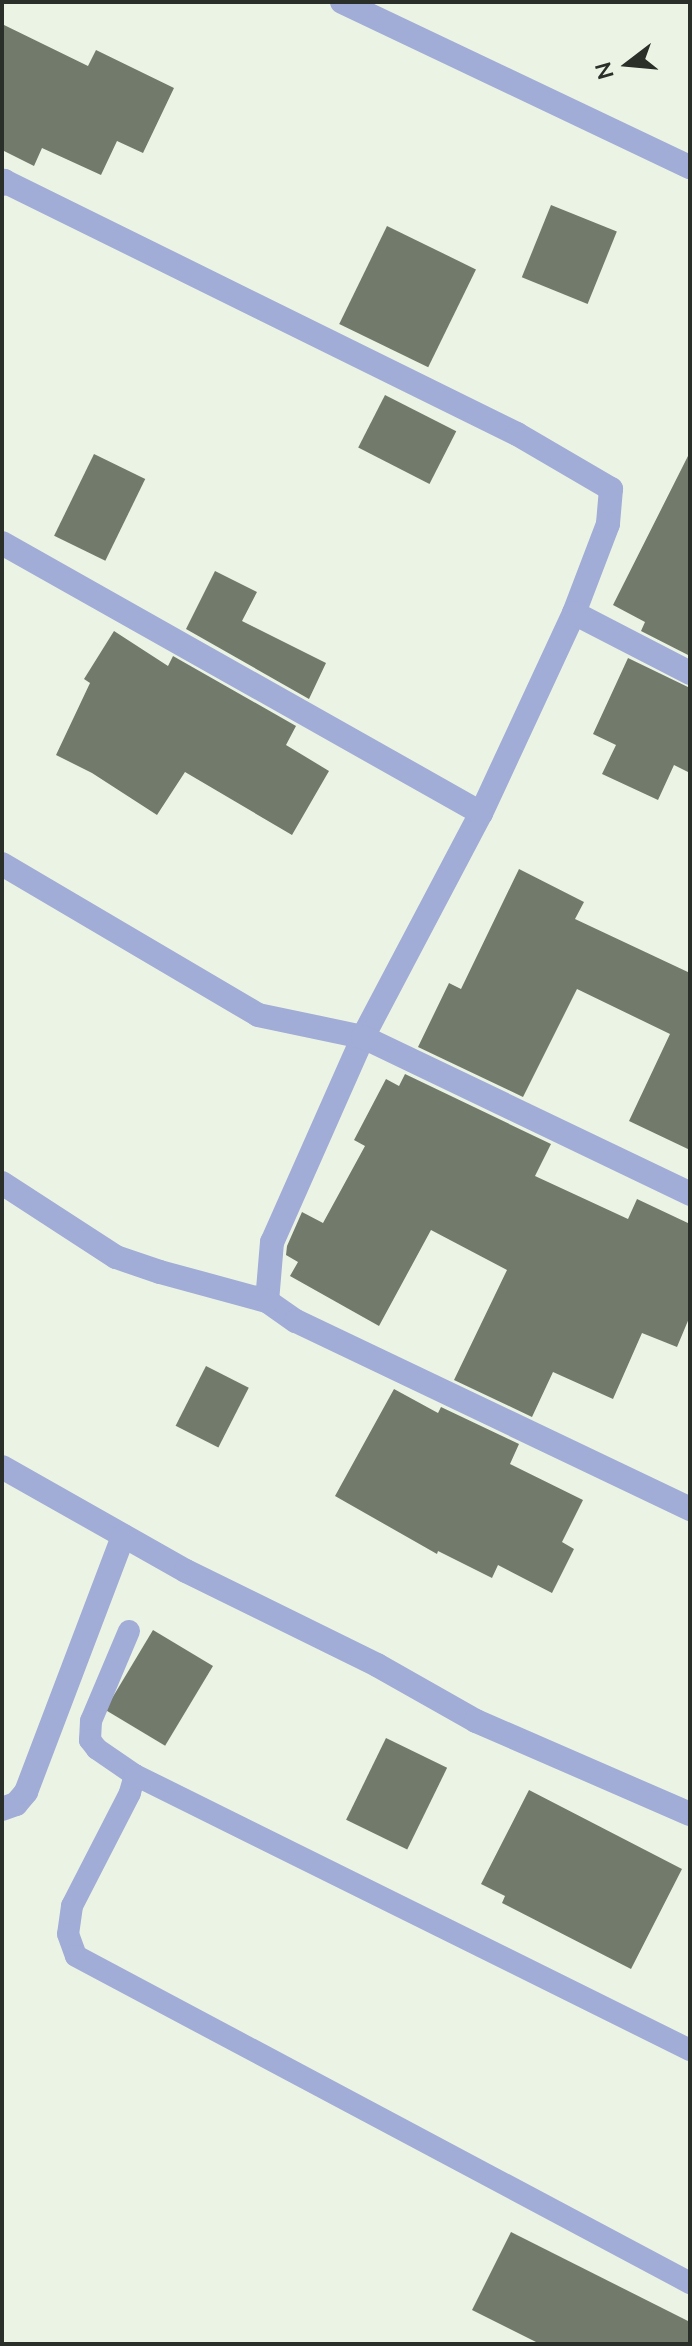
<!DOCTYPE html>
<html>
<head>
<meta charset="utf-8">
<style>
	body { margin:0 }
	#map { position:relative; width:692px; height:2346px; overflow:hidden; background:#ebf4e4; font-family:"Nunito Sans",sans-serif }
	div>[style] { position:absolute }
	.building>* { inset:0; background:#727a6c; transform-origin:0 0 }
	.service>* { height:22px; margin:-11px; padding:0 11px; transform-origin:11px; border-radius:11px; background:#a1acd7 }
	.minor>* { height:24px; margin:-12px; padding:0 12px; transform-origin:12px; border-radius:12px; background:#a1acd7 }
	span { translate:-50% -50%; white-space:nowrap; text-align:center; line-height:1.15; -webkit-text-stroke:8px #ebf4e4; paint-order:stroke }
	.frame { position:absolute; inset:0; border:4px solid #2b2f29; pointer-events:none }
	.north { position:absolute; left:588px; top:24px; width:80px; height:80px; -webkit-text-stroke:6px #ebf4e4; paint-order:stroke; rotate:254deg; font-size:22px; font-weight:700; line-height:32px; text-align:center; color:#2b2f29 }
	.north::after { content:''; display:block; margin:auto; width:28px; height:36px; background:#2b2f29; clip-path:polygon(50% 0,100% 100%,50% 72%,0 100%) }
</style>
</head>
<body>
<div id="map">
	<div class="building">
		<i style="clip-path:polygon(2px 24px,88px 66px,96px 50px,174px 88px,143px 153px,117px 141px,101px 175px,42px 148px,34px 166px,2px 150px)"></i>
		<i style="left:551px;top:205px;width:71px;height:78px;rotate:22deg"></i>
		<i style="left:387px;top:226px;width:99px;height:109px;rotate:26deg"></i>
		<i style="left:385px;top:395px;width:80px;height:59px;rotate:27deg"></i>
		<i style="clip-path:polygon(690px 452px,690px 656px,641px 631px,645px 622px,613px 605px)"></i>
		<i style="left:94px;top:454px;width:57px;height:91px;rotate:26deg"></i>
		<i style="clip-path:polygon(215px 571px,257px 592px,242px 621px,326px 663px,309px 699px,186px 629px)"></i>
		<i style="clip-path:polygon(114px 631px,168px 666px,173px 656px,296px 726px,286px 745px,329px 771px,292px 835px,185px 772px,157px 815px,92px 773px,56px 755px,90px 683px,84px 679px)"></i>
		<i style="clip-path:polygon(628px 658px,690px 688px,690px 773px,674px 765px,658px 800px,602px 774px,616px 745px,593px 734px)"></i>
		<i style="clip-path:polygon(519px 869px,584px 902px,575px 919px,690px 973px,690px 1150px,629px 1121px,670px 1034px,577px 989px,523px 1097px,418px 1047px,449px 983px,461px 989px)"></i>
		<i style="clip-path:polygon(405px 1074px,551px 1144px,535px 1176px,628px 1219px,637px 1199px,690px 1224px,690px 1316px,677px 1347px,642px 1333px,613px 1399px,553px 1372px,532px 1417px,454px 1380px,507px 1270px,431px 1230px,379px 1326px,290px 1276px,298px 1262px,286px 1255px,287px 1246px,302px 1212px,323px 1223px,365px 1146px,354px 1140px,386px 1079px,399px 1086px)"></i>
		<i style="left:206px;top:1366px;width:48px;height:67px;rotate:27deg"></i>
		<i style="clip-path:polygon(394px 1389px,438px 1413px,441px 1407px,519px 1444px,510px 1464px,583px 1500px,562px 1542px,574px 1549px,552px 1593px,498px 1565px,492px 1578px,438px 1551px,437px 1554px,335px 1496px)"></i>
		<i style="left:153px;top:1630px;width:70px;height:93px;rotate:31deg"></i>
		<i style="left:386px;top:1738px;width:68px;height:91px;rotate:26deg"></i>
		<i style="clip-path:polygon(529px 1790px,682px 1869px,631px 1969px,502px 1903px,505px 1896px,481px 1884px)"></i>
		<i style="clip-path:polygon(511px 2232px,690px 2322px,690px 2344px,540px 2344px,472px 2310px)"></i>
	</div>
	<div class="service">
		<i style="left:129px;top:1631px;width:98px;rotate:112.9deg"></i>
		<i style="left:91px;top:1721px;width:19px;rotate:93deg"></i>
		<i style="left:90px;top:1740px;width:11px;rotate:52deg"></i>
		<i style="left:97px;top:1749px;width:46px;rotate:34.4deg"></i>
		<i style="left:135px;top:1775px;width:19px;rotate:106deg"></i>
		<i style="left:130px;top:1793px;width:127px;rotate:117.2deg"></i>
		<i style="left:72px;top:1906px;width:28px;rotate:98deg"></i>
		<i style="left:68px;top:1934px;width:23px;rotate:70deg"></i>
		<i style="left:76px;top:1956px;width:696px;rotate:28.04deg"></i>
		<i style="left:135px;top:1775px;width:619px;rotate:26.36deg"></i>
	</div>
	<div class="minor">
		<i style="left:342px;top:2px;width:385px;rotate:25.4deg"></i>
		<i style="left:2px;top:184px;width:4px;rotate:-56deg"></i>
		<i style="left:4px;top:181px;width:572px;rotate:26.25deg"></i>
		<i style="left:517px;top:434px;width:109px;rotate:30.3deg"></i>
		<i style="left:611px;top:489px;width:35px;rotate:95deg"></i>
		<i style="left:608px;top:524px;width:95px;rotate:110.9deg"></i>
		<i style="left:574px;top:613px;width:221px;rotate:114.9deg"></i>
		<i style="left:481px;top:813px;width:253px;rotate:117.8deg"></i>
		<i style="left:363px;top:1037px;width:224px;rotate:113.9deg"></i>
		<i style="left:272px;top:1242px;width:59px;rotate:94.8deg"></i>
		<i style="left:267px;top:1301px;width:35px;rotate:35deg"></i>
		<i style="left:296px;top:1321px;width:437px;rotate:25.5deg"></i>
		<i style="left:2px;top:543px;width:550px;rotate:29.41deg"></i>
		<i style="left:574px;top:613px;width:131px;rotate:27.3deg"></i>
		<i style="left:2px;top:864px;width:297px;rotate:30.5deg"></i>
		<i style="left:258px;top:1015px;width:107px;rotate:11.8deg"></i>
		<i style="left:363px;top:1037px;width:363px;rotate:25.6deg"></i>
		<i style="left:2px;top:1183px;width:136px;rotate:33deg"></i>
		<i style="left:116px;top:1257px;width:46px;rotate:18.8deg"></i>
		<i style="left:160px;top:1272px;width:111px;rotate:15.2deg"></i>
		<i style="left:2px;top:1467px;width:211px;rotate:29.5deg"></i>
		<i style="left:186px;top:1571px;width:213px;rotate:26.2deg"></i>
		<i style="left:377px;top:1665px;width:114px;rotate:29.5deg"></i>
		<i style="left:476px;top:1721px;width:233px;rotate:23.5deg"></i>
		<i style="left:2px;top:1809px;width:15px;rotate:-20deg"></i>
		<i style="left:16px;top:1804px;width:16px;rotate:-50deg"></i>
		<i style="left:26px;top:1792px;width:274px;rotate:-69.2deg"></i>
	</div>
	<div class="frame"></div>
	<div class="north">N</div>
</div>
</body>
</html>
